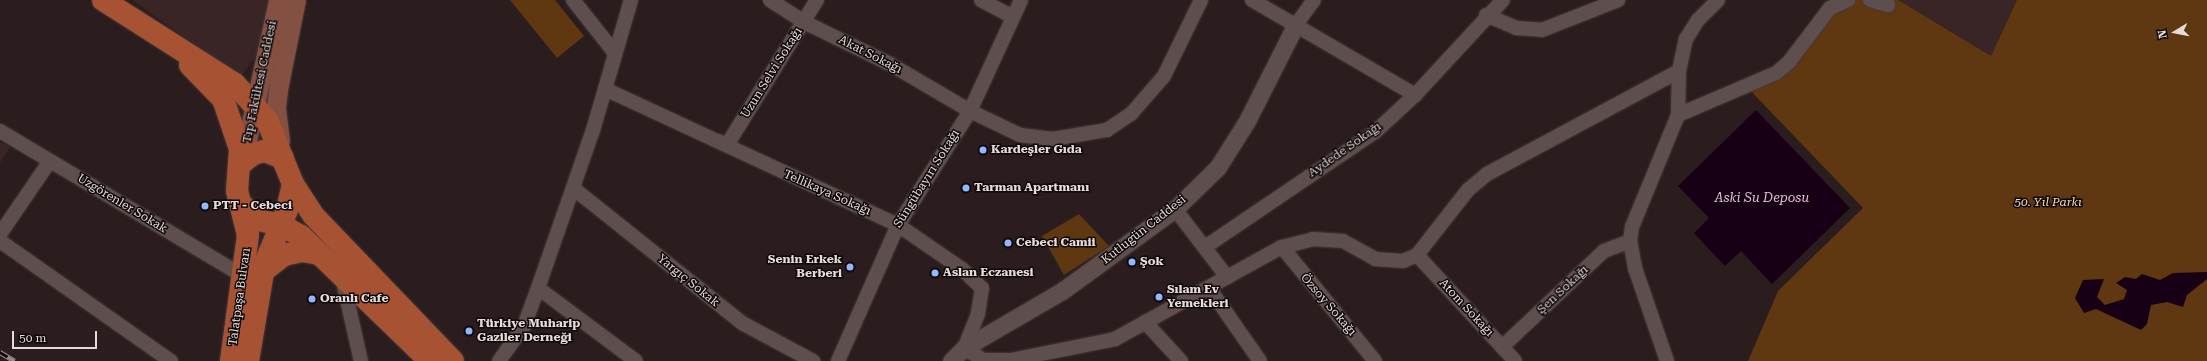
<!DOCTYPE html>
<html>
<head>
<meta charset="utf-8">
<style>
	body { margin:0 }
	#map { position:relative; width:2207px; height:361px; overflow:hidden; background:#2b1c1d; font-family:"Roboto Serif",serif }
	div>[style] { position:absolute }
	.built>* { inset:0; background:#3a2526 }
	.green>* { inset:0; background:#5f3811 }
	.water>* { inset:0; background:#170016 }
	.roads { filter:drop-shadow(0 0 1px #453a3a) drop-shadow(0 0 1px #453a3a) }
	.minor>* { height:14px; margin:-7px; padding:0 7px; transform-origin:7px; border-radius:7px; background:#5f4e4e }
	.tertiary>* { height:17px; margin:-8.5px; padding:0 8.5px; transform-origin:8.5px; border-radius:8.5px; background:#5f4e4e }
	.secondary>* { height:19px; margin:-9.5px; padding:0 9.5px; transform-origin:9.5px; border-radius:9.5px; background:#845041 }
	.primary>* { height:22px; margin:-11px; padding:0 11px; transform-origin:11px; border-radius:11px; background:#a85234 }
	.rail>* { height:4.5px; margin-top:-2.25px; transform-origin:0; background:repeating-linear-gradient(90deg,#0f0909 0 9px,#9a8e8e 0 18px); box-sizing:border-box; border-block:1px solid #9a8e8e }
	.dots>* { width:11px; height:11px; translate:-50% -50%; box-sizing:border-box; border:2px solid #0f0909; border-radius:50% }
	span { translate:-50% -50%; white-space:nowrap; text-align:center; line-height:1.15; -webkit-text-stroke:3px #0f0909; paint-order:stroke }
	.street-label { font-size:12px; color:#e5dbdb }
	.poi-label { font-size:12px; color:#e5dbdb; font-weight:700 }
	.left { translate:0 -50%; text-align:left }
	.right { translate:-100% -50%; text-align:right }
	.park-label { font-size:12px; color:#f5d9c2; font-style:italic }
	.water-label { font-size:13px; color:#f5b1ed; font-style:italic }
	.north { position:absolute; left:2155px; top:12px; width:40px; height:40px; -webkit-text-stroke:3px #0f0909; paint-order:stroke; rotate:260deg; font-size:11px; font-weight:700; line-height:16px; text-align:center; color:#e5dbdb }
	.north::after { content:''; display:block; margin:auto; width:14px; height:18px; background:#e5dbdb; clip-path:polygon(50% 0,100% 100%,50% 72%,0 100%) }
	.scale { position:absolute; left:12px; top:331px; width:85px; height:18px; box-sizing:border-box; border:2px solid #e5dbdb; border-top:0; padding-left:5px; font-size:12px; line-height:14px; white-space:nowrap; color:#e5dbdb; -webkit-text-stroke:3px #0f0909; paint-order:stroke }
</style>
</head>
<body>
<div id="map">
	<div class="built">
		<i style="clip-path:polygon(132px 0,269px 0,257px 54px,241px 77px)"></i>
		<i style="clip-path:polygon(1898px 0,2017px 0,1991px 56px)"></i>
		<i style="clip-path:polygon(0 142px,10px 147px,0 163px)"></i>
	</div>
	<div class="green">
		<i style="clip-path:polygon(510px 0,555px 0,584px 36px,557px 58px)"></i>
		<i style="clip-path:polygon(1848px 0,1898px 0,1991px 56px,2017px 0,2207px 0,2207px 361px,1748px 361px,1778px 291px,1863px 208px,1747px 87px,1805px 42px)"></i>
		<i style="clip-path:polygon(1079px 214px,1109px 246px,1064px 275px,1042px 236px)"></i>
	</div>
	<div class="water">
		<i style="clip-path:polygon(1756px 110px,1850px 208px,1772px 284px,1741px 251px,1725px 266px,1694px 233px,1709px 218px,1678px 186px)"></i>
		<i style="clip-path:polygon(2207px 272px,2207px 279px,2187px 295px,2183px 307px,2167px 302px,2151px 305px,2147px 324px,2141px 330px,2096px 309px,2084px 313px,2075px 298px,2083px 280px,2104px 279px,2097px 297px,2105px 305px,2124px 299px,2127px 290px,2116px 283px,2125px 277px,2136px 279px,2142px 274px,2160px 280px,2173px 273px)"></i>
	</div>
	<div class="roads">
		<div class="minor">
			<i style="left:573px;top:0;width:68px;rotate:51.6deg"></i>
			<i style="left:770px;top:0;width:40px;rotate:32.9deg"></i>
			<i style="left:804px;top:22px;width:96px;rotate:26deg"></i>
			<i style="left:890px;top:64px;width:93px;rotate:30.4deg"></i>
			<i style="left:970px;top:111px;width:55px;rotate:25.6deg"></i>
			<i style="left:1020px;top:135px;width:33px;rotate:7deg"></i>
			<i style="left:1053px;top:139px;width:55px;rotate:-9.5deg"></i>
			<i style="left:1107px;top:130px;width:29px;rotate:-34deg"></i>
			<i style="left:1131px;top:114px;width:50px;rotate:-49deg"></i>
			<i style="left:1164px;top:76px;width:85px;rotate:-64deg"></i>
			<i style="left:981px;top:0;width:36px;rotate:28deg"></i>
			<i style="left:1252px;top:0;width:189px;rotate:30.2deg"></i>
			<i style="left:1870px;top:0;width:19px;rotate:16deg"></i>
			<i style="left:1486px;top:15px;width:33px;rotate:23deg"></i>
			<i style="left:1516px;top:28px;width:26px;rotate:4deg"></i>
			<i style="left:1542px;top:30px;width:82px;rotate:-21.5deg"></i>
			<i style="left:1295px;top:26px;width:32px;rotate:-54deg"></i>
			<i style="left:605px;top:89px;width:323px;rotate:24.9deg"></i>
			<i style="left:898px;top:225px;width:78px;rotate:34.5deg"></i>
			<i style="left:962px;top:269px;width:28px;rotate:44deg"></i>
			<i style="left:982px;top:288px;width:26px;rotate:99deg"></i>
			<i style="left:978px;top:314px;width:37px;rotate:112deg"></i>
			<i style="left:964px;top:348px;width:22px;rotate:32deg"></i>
			<i style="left:983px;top:360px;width:28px"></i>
			<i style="left:1011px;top:360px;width:106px;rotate:-11.4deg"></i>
			<i style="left:1115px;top:339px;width:191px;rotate:-28.9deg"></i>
			<i style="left:1282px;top:247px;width:32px;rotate:-14deg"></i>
			<i style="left:1313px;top:239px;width:30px;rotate:4deg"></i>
			<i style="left:1343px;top:241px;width:37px;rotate:29deg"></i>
			<i style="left:1375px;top:259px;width:28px;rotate:4deg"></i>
			<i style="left:1403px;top:261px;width:15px;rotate:-23deg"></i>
			<i style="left:1417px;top:255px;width:83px;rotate:-51.9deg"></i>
			<i style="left:1468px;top:190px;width:25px;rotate:-40deg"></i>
			<i style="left:1487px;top:174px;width:218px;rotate:-28.2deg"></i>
			<i style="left:1678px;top:115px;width:107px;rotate:-23.2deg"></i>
			<i style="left:1776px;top:73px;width:17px;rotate:-40deg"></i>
			<i style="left:1789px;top:62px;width:68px;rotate:-52.8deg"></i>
			<i style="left:1830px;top:8px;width:20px;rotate:-24deg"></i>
			<i style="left:0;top:131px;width:285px;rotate:30.8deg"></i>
			<i style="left:718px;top:141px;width:10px;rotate:24deg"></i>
			<i style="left:727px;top:145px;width:171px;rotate:-58.2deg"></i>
			<i style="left:573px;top:188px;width:216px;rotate:38.6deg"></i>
			<i style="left:742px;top:323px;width:81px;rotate:28.2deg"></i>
			<i style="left:1175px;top:209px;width:86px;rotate:52.6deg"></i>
			<i style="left:0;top:234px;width:88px;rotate:-55.6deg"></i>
			<i style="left:0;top:241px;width:209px;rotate:35.1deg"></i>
			<i style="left:1205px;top:247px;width:205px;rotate:-34.1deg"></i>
			<i style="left:1375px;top:132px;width:54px;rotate:-42.8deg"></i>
			<i style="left:1415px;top:95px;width:129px;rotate:-47.2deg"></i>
			<i style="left:1282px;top:247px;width:147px;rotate:50.8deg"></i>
			<i style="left:1417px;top:255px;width:144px;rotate:47.2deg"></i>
			<i style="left:342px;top:277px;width:86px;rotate:77.3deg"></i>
			<i style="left:538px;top:288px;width:122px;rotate:36.7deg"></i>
			<i style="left:1209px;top:288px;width:89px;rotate:55.1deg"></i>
			<i style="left:1145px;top:322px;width:53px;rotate:47.3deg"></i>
			<i style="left:1502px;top:347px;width:140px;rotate:-43.3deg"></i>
			<i style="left:1604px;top:251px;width:28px;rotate:-21deg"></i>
			<i style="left:499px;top:361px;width:43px;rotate:-54.5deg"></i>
			<i style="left:524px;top:326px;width:40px;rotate:-69.8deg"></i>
			<i style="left:538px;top:288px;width:167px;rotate:-70.8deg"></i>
			<i style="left:593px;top:130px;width:135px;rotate:-73.7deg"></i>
			<i style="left:838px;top:361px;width:149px;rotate:-66.2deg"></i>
			<i style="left:898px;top:225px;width:135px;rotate:-57.7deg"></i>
			<i style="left:970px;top:111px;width:122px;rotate:-65.3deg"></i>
			<i style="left:1667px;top:361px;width:98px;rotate:-109deg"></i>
			<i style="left:1635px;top:268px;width:27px;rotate:-100deg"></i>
			<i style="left:1630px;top:241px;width:14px;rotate:-82deg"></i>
			<i style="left:1632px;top:227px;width:121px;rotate:-67.7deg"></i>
			<i style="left:1678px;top:115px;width:44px;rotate:-88.7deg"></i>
			<i style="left:1679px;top:71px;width:33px;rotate:-78deg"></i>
			<i style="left:1686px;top:39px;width:22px;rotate:-58deg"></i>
			<i style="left:1698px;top:20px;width:28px;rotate:-45deg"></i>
		</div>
		<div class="tertiary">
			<i style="left:951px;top:361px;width:18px;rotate:-45deg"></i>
			<i style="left:964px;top:348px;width:113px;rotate:-30.2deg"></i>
			<i style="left:1062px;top:291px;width:140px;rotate:-36deg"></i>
			<i style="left:1175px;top:209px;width:60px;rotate:-44.3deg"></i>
			<i style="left:1218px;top:167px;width:54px;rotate:-57.8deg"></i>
			<i style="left:1247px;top:121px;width:106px;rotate:-63.2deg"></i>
		</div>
		<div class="secondary">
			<i style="left:280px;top:141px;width:34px;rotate:-97deg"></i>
			<i style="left:276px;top:107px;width:23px;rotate:-83deg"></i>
			<i style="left:279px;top:84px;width:86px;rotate:-78.6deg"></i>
			<i style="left:242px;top:163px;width:167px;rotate:-77.5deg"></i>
		</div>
		<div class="primary">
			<i style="left:103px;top:0;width:156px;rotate:32.5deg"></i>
			<i style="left:235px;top:84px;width:48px;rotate:48.4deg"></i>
			<i style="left:267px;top:120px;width:69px;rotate:67.9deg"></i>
			<i style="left:293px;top:184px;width:37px;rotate:57deg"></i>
			<i style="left:313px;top:215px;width:202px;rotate:46.2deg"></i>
			<i style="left:190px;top:65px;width:47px;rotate:45.9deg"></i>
			<i style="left:223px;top:99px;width:53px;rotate:71.2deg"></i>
			<i style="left:240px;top:149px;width:42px;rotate:94.1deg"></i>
			<i style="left:237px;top:191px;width:45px;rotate:76deg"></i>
			<i style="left:248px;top:235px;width:127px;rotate:97.7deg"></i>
			<i style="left:242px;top:163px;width:14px;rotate:-39deg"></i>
			<i style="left:253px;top:154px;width:11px;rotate:-15deg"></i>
			<i style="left:264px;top:151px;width:20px;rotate:20deg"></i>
			<i style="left:241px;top:204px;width:23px;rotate:43deg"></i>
			<i style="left:258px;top:220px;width:24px;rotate:12deg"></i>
			<i style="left:281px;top:225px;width:23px;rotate:29deg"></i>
			<i style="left:301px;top:236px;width:180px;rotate:44.1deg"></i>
			<i style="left:262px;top:272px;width:28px;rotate:-38deg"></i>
			<i style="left:284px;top:255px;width:18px;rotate:-13deg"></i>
			<i style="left:302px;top:251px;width:17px;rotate:10deg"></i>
			<i style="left:248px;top:361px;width:96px;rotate:-80.4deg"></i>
			<i style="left:264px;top:266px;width:61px;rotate:-67.7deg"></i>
			<i style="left:287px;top:210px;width:27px;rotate:-77deg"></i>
		</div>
	</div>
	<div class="rail">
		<i style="left:0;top:352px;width:17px;rotate:31deg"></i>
	</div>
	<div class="dots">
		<i style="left:983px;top:150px;background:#91b8fd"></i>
		<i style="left:966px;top:188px;background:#91b8fd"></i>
		<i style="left:205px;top:206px;background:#91b8fd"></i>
		<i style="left:1008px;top:243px;background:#91b8fd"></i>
		<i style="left:1132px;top:262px;background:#91b8fd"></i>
		<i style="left:850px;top:267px;background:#91b8fd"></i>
		<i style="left:935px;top:273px;background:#91b8fd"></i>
		<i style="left:1159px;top:297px;background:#91b8fd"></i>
		<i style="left:312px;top:299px;background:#91b8fd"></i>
		<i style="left:469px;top:331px;background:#91b8fd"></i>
	</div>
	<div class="street-label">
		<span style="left:870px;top:55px;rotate:27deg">Akat Sokağı</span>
		<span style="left:772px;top:73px;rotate:-58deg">Uzun Selvi Sokağı</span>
		<span style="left:260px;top:82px;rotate:-78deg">Tıp Fakültesi Caddesi</span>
		<span style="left:1345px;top:150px;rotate:-35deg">Aydede Sokağı</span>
		<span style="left:927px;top:179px;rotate:-58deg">Süngübayırı Sokağı</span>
		<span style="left:827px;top:193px;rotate:24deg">Tellikaya Sokağı</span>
		<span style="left:122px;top:204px;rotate:31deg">Uzgörenler Sokak</span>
		<span style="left:1144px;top:230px;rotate:-38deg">Kutlugün Caddesi</span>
		<span style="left:688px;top:281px;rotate:39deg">Yargıç Sokak</span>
		<span style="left:1563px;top:290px;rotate:-43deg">Şen Sokağı</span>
		<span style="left:240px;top:297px;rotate:-82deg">Talatpaşa Bulvarı</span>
		<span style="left:1328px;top:305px;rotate:49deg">Özsoy Sokağı</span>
		<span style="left:1466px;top:308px;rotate:47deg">Atom Sokağı</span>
	</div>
	<div class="poi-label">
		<span class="left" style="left:991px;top:150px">Kardeşler Gıda</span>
		<span class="left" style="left:974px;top:188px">Tarman Apartmanı</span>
		<span class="left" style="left:213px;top:206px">PTT - Cebeci</span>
		<span class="left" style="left:1016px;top:243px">Cebeci Camii</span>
		<span class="right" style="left:842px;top:267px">Senin Erkek<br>Berberi</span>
		<span class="left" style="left:1140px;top:262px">Şok</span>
		<span class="left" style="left:943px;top:273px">Aslan Eczanesi</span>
		<span class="left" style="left:1167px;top:297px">Sılam Ev<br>Yemekleri</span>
		<span class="left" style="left:320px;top:299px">Oranlı Cafe</span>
		<span class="left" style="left:477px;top:331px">Türkiye Muharip<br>Gaziler Derneği</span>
	</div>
	<div class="park-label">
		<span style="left:2048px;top:203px">50. Yıl Parkı</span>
	</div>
	<div class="water-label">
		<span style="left:1762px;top:198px">Aski Su Deposu</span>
	</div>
	<div class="north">N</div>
	<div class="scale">50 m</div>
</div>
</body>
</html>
